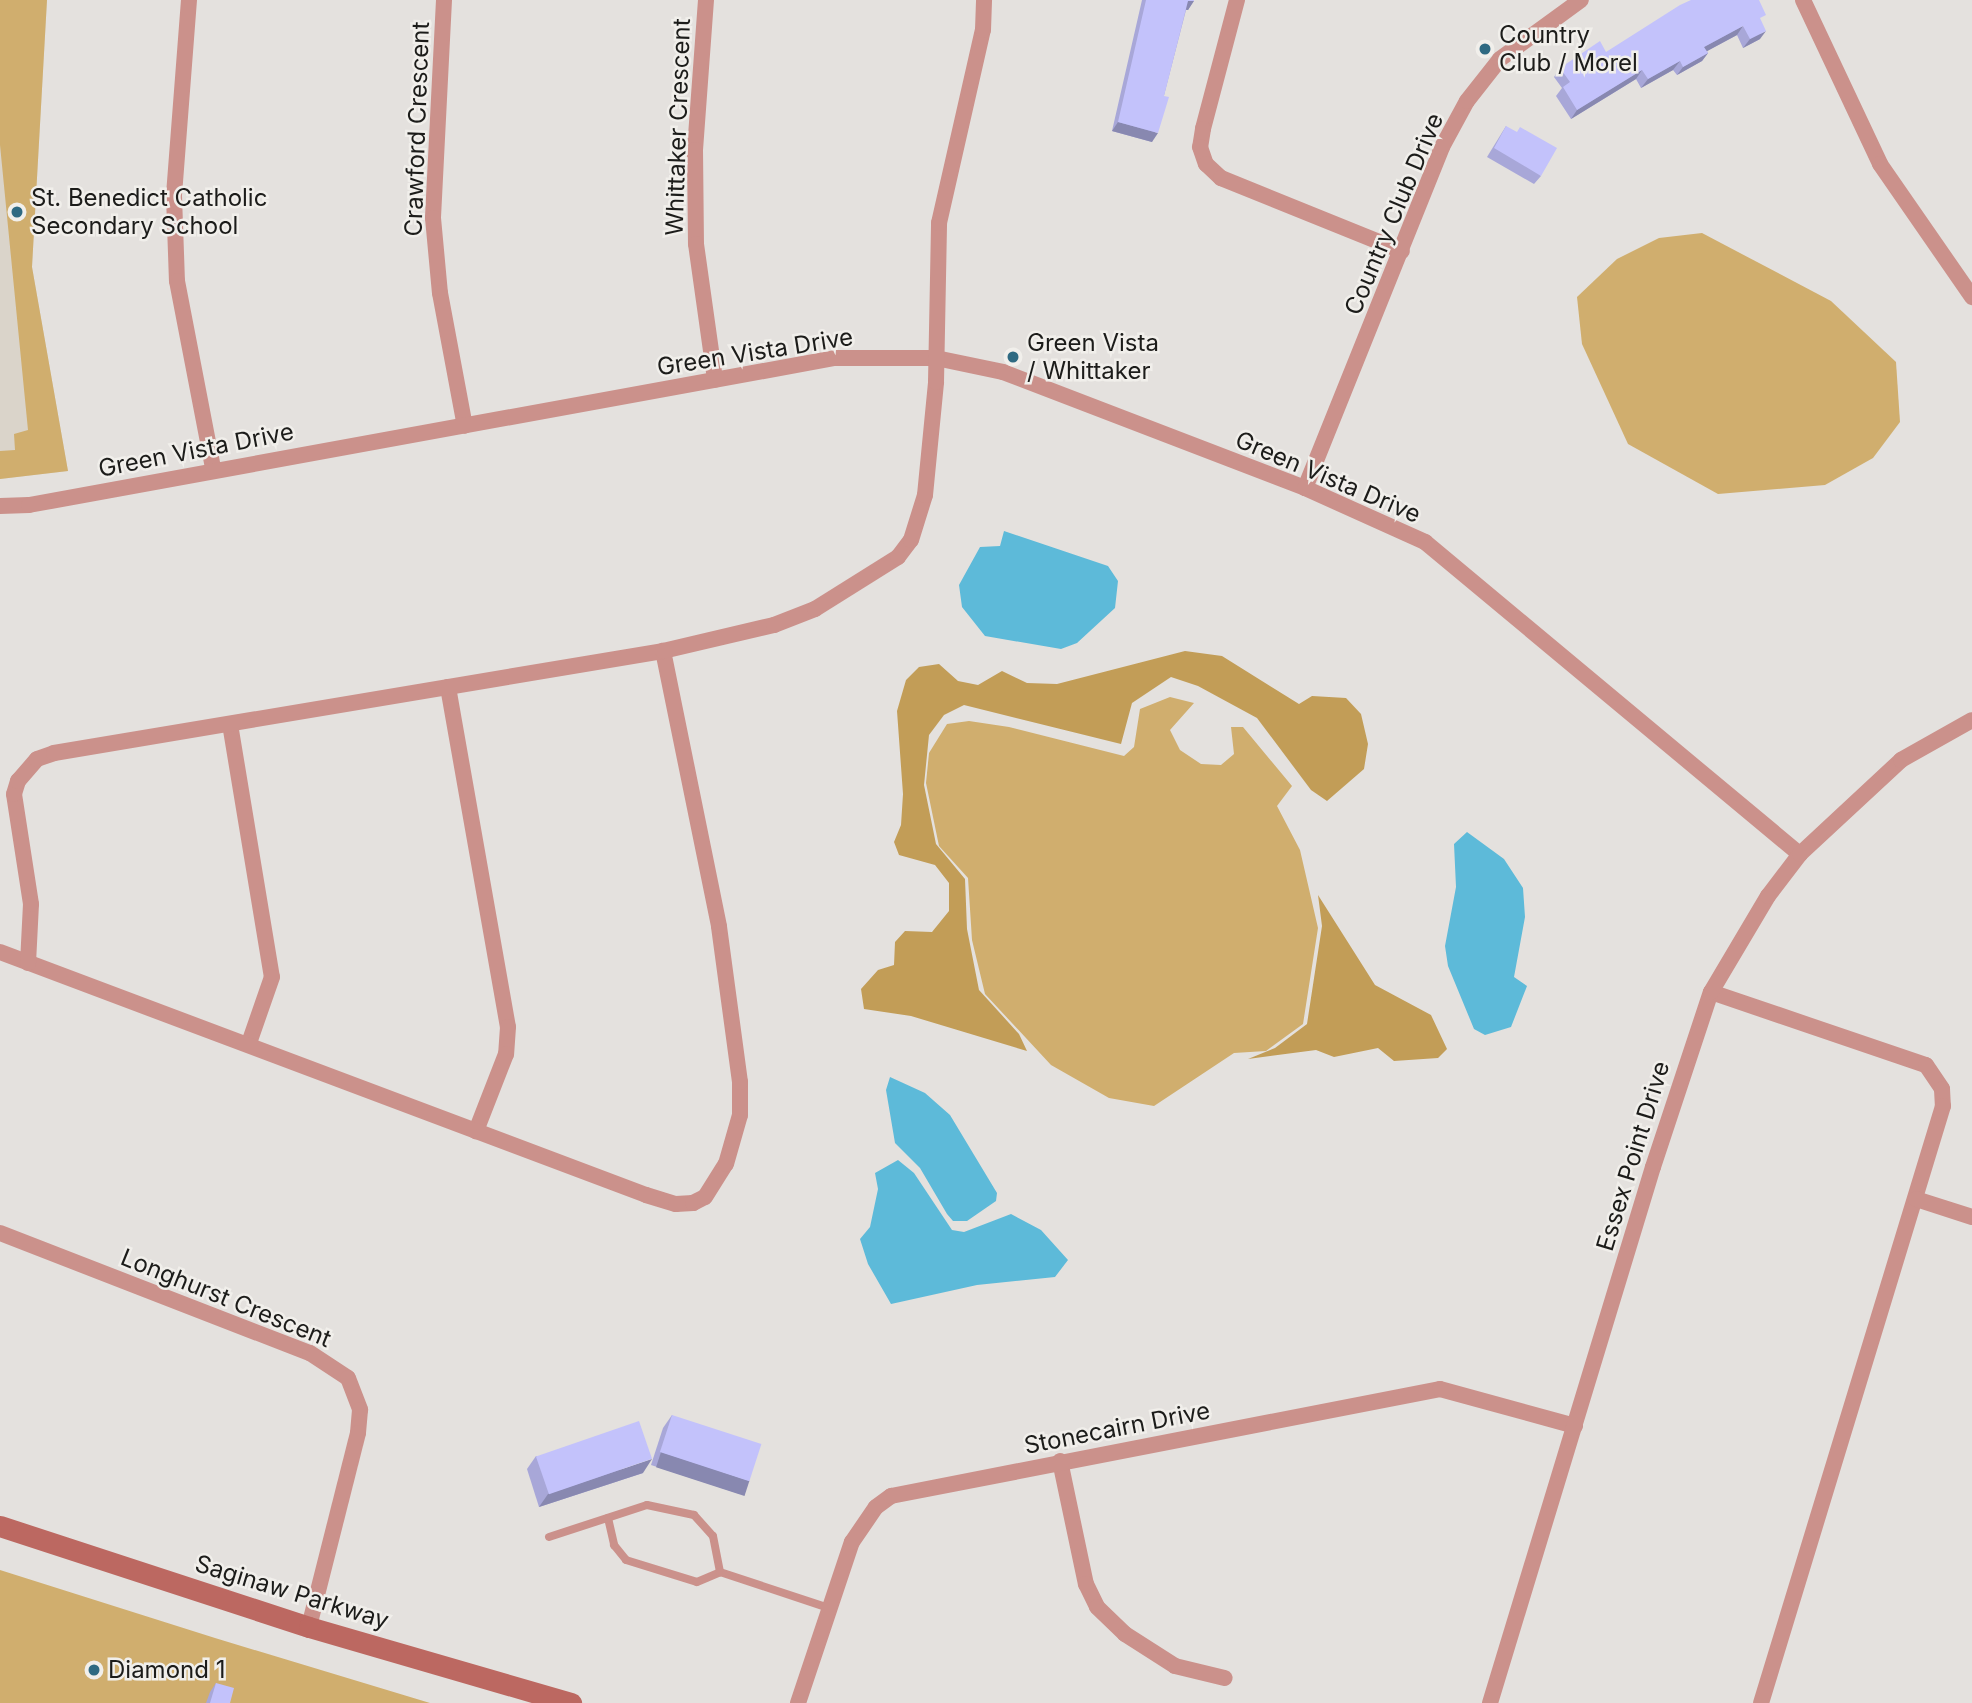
<!DOCTYPE html>
<html>
<head>
<meta charset="utf-8">
<style>
	body { margin:0 }
	#map { position:relative; width:1972px; height:1703px; overflow:hidden; background:#e4e1de; font-family:Inter,sans-serif }
	div>[style] { position:absolute }
	.built>* { inset:0; background:#dad4ca }
	.green>* { inset:0; background:#d0ae6e }
	.forest>* { inset:0; background:#c29d57 }
	.water>* { inset:0; background:#5dbad9 }
	.lane>* { height:8px; margin:-4px; padding:0 4px; transform-origin:4px; border-radius:4px; background:#cb918b }
	.street>* { height:16px; margin:-8px; padding:0 8px; transform-origin:8px; border-radius:8px; background:#cb918b }
	.secondary>* { height:21px; margin:-10.5px; padding:0 10.5px; transform-origin:10.5px; border-radius:10.5px; background:#bc6861 }
	.wall>* { inset:0; background:#a8a7d8 }
	.shaded-wall>* { inset:0; background:#8888b0; transform-origin:0 0 }
	.building>* { inset:0; background:#c3c2fb; transform-origin:0 0 }
	.dots>* { width:19px; height:19px; translate:-50% -50%; box-sizing:border-box; border:4px solid #f1efeb; border-radius:50% }
	span { translate:-50% -50%; white-space:nowrap; text-align:center; line-height:1.15; -webkit-text-stroke:5px #f1efeb; paint-order:stroke }
	.poi-label { font-size:24px; color:#1c1c1a }
	.left { translate:0 -50%; text-align:left }
	.street-label { font-size:24px; color:#1c1c1a }
</style>
</head>
<body>
<div id="map">
	<div class="built">
		<i style="clip-path:polygon(0 0,47px 0,32px 267px,68px 471px,0 479px)"></i>
	</div>
	<div class="green">
		<i style="clip-path:polygon(0 0,47px 0,32px 267px,68px 471px,0 479px,0 451px,15px 450px,14px 434px,28px 430px,0 145px)"></i>
		<i style="clip-path:polygon(1702px 233px,1831px 301px,1896px 362px,1900px 422px,1873px 458px,1825px 485px,1718px 494px,1628px 444px,1582px 344px,1577px 297px,1617px 259px,1659px 238px)"></i>
		<i style="clip-path:polygon(1170px 697px,1194px 703px,1170px 730px,1180px 750px,1201px 764px,1221px 765px,1234px 754px,1231px 727px,1243px 727px,1292px 786px,1277px 806px,1300px 850px,1318px 928px,1303px 1024px,1266px 1051px,1234px 1053px,1154px 1106px,1109px 1098px,1051px 1065px,985px 994px,972px 940px,968px 878px,939px 846px,926px 783px,929px 753px,947px 724px,969px 721px,1009px 727px,1124px 756px,1134px 747px,1140px 709px)"></i>
		<i style="clip-path:polygon(0 1570px,215px 1638px,430px 1703px,0 1703px)"></i>
	</div>
	<div class="forest">
		<i style="clip-path:polygon(1185px 651px,1222px 656px,1299px 704px,1312px 696px,1346px 698px,1361px 714px,1368px 744px,1364px 769px,1327px 801px,1311px 790px,1257px 718px,1198px 686px,1171px 677px,1132px 703px,1121px 744px,964px 705px,944px 715px,929px 735px,924px 785px,936px 844px,965px 879px,967px 929px,979px 990px,1019px 1034px,1027px 1051px,911px 1016px,864px 1009px,861px 989px,878px 970px,894px 965px,895px 942px,905px 931px,932px 932px,949px 911px,949px 883px,935px 865px,899px 855px,894px 842px,901px 825px,903px 794px,897px 711px,906px 680px,919px 667px,939px 664px,958px 681px,978px 685px,1002px 671px,1027px 683px,1057px 684px)"></i>
		<i style="clip-path:polygon(1318px 895px,1375px 985px,1431px 1015px,1447px 1049px,1438px 1058px,1394px 1061px,1378px 1048px,1334px 1057px,1316px 1050px,1248px 1059px,1275px 1048px,1307px 1024px,1322px 926px)"></i>
	</div>
	<div class="water">
		<i style="clip-path:polygon(1004px 531px,1108px 566px,1118px 581px,1115px 608px,1077px 643px,1061px 649px,985px 636px,962px 607px,959px 585px,980px 547px,1000px 546px)"></i>
		<i style="clip-path:polygon(1467px 832px,1504px 859px,1523px 888px,1525px 917px,1514px 977px,1527px 986px,1511px 1027px,1485px 1035px,1474px 1029px,1448px 966px,1445px 946px,1456px 887px,1454px 844px)"></i>
		<i style="clip-path:polygon(890px 1077px,925px 1093px,950px 1115px,997px 1193px,996px 1201px,967px 1221px,953px 1221px,947px 1214px,920px 1168px,895px 1143px,886px 1090px)"></i>
		<i style="clip-path:polygon(898px 1160px,914px 1173px,952px 1230px,964px 1232px,1011px 1214px,1041px 1230px,1068px 1260px,1055px 1277px,977px 1285px,891px 1304px,868px 1264px,860px 1239px,870px 1227px,878px 1189px,875px 1173px)"></i>
	</div>
	<div class="lane">
		<i style="left:608px;top:1518px;width:28px;rotate:77deg"></i>
		<i style="left:614px;top:1545px;width:19px;rotate:51deg"></i>
		<i style="left:626px;top:1560px;width:74px;rotate:17.2deg"></i>
		<i style="left:697px;top:1582px;width:25px;rotate:-23deg"></i>
		<i style="left:549px;top:1537px;width:103px;rotate:-18.1deg"></i>
		<i style="left:647px;top:1505px;width:48px;rotate:12deg"></i>
		<i style="left:694px;top:1515px;width:28px;rotate:48deg"></i>
		<i style="left:713px;top:1536px;width:37px;rotate:79deg"></i>
		<i style="left:720px;top:1572px;width:115px;rotate:18.3deg"></i>
	</div>
	<div class="street">
		<i style="left:189px;top:0;width:197px;rotate:94.4deg"></i>
		<i style="left:174px;top:196px;width:85px;rotate:88deg"></i>
		<i style="left:177px;top:281px;width:190px;rotate:79.1deg"></i>
		<i style="left:444px;top:0;width:218px;rotate:92.9deg"></i>
		<i style="left:433px;top:218px;width:75px;rotate:84.7deg"></i>
		<i style="left:440px;top:293px;width:135px;rotate:79.4deg"></i>
		<i style="left:706px;top:0;width:150px;rotate:94.2deg"></i>
		<i style="left:695px;top:150px;width:94px;rotate:89.4deg"></i>
		<i style="left:696px;top:244px;width:137px;rotate:82deg"></i>
		<i style="left:1237px;top:0;width:133px;rotate:104.8deg"></i>
		<i style="left:1203px;top:129px;width:18px;rotate:99deg"></i>
		<i style="left:1200px;top:147px;width:18px;rotate:71deg"></i>
		<i style="left:1206px;top:164px;width:21px;rotate:43deg"></i>
		<i style="left:1221px;top:178px;width:195px;rotate:22deg"></i>
		<i style="left:1803px;top:0;width:181px;rotate:64.8deg"></i>
		<i style="left:1880px;top:164px;width:162px;rotate:55.3deg"></i>
		<i style="left:1305px;top:488px;width:367px;rotate:-68.1deg"></i>
		<i style="left:1442px;top:147px;width:52px;rotate:-61.5deg"></i>
		<i style="left:1467px;top:101px;width:53px;rotate:-51.8deg"></i>
		<i style="left:1500px;top:59px;width:100px;rotate:-36.1deg"></i>
		<i style="left:0;top:506px;width:29px;rotate:-2deg"></i>
		<i style="left:29px;top:505px;width:819px;rotate:-10.34deg"></i>
		<i style="left:835px;top:358px;width:101px"></i>
		<i style="left:936px;top:358px;width:68px;rotate:11.8deg"></i>
		<i style="left:1003px;top:372px;width:324px;rotate:21deg"></i>
		<i style="left:1305px;top:488px;width:132px;rotate:24.2deg"></i>
		<i style="left:1425px;top:542px;width:488px;rotate:39.8deg"></i>
		<i style="left:448px;top:687px;width:345px;rotate:80deg"></i>
		<i style="left:508px;top:1027px;width:27px;rotate:94deg"></i>
		<i style="left:506px;top:1054px;width:83px;rotate:111.3deg"></i>
		<i style="left:230px;top:724px;width:256px;rotate:80.6deg"></i>
		<i style="left:272px;top:977px;width:70px;rotate:109.2deg"></i>
		<i style="left:0;top:952px;width:690px;rotate:20.61deg"></i>
		<i style="left:646px;top:1195px;width:31px;rotate:17deg"></i>
		<i style="left:676px;top:1204px;width:17px;rotate:-3deg"></i>
		<i style="left:693px;top:1203px;width:13px;rotate:-27deg"></i>
		<i style="left:705px;top:1197px;width:39px;rotate:-58deg"></i>
		<i style="left:726px;top:1164px;width:51px;rotate:-74.1deg"></i>
		<i style="left:740px;top:1115px;width:33px;rotate:-90deg"></i>
		<i style="left:740px;top:1082px;width:157px;rotate:-97.7deg"></i>
		<i style="left:719px;top:926px;width:281px;rotate:-101.5deg"></i>
		<i style="left:28px;top:963px;width:59px;rotate:-87.1deg"></i>
		<i style="left:31px;top:904px;width:111px;rotate:-98.8deg"></i>
		<i style="left:14px;top:794px;width:14px;rotate:-73deg"></i>
		<i style="left:18px;top:781px;width:29px;rotate:-49deg"></i>
		<i style="left:37px;top:759px;width:18px;rotate:-19deg"></i>
		<i style="left:54px;top:753px;width:617px;rotate:-9.51deg"></i>
		<i style="left:663px;top:651px;width:114px;rotate:-13.2deg"></i>
		<i style="left:774px;top:625px;width:44px;rotate:-21.3deg"></i>
		<i style="left:815px;top:609px;width:98px;rotate:-32.1deg"></i>
		<i style="left:898px;top:557px;width:21px;rotate:-53deg"></i>
		<i style="left:911px;top:540px;width:47px;rotate:-72.7deg"></i>
		<i style="left:925px;top:495px;width:114px;rotate:-84.4deg"></i>
		<i style="left:936px;top:382px;width:159px;rotate:-88.9deg"></i>
		<i style="left:939px;top:223px;width:198px;rotate:-77.2deg"></i>
		<i style="left:983px;top:30px;width:30px;rotate:-88deg"></i>
		<i style="left:1711px;top:992px;width:227px;rotate:18.8deg"></i>
		<i style="left:1926px;top:1065px;width:29px;rotate:56deg"></i>
		<i style="left:1942px;top:1089px;width:17px;rotate:87deg"></i>
		<i style="left:1943px;top:1106px;width:624px;rotate:106.95deg"></i>
		<i style="left:1916px;top:1199px;width:59px;rotate:17.8deg"></i>
		<i style="left:0;top:1233px;width:332px;rotate:21.2deg"></i>
		<i style="left:310px;top:1353px;width:45px;rotate:33.3deg"></i>
		<i style="left:348px;top:1378px;width:34px;rotate:69deg"></i>
		<i style="left:360px;top:1410px;width:23px;rotate:95deg"></i>
		<i style="left:358px;top:1433px;width:200px;rotate:104.2deg"></i>
		<i style="left:1060px;top:1461px;width:126px;rotate:78.1deg"></i>
		<i style="left:1086px;top:1584px;width:25px;rotate:64deg"></i>
		<i style="left:1097px;top:1607px;width:39px;rotate:44deg"></i>
		<i style="left:1125px;top:1634px;width:59px;rotate:32.6deg"></i>
		<i style="left:1175px;top:1666px;width:51px;rotate:13.5deg"></i>
		<i style="left:798px;top:1703px;width:170px;rotate:-71.5deg"></i>
		<i style="left:852px;top:1542px;width:42px;rotate:-55.6deg"></i>
		<i style="left:876px;top:1507px;width:19px;rotate:-36deg"></i>
		<i style="left:891px;top:1496px;width:559px;rotate:-11.03deg"></i>
		<i style="left:1440px;top:1389px;width:140px;rotate:15.3deg"></i>
		<i style="left:1490px;top:1703px;width:560px;rotate:-73.09deg"></i>
		<i style="left:1653px;top:1167px;width:184px;rotate:-71.7deg"></i>
		<i style="left:1711px;top:992px;width:112px;rotate:-59.3deg"></i>
		<i style="left:1768px;top:896px;width:53px;rotate:-52.7deg"></i>
		<i style="left:1800px;top:854px;width:138px;rotate:-42.9deg"></i>
		<i style="left:1901px;top:760px;width:81px;rotate:-29.4deg"></i>
	</div>
	<div class="secondary">
		<i style="left:0;top:1526px;width:325px;rotate:18.1deg"></i>
		<i style="left:309px;top:1627px;width:273px;rotate:16.2deg"></i>
	</div>
	<div class="wall">
		<i style="clip-path:polygon(1142px 0,1194px 0,1188px 10px,1186px 10px,1152px 142px,1112px 131px)"></i>
		<i style="clip-path:polygon(1762px 22px,1760px 39px,1743px 48px,1737px 35px,1707px 51px,1708px 53px,1702px 61px,1677px 75px,1673px 70px,1641px 88px,1636px 79px,1571px 119px,1556px 96px,1562px 88px,1554px 77px,1560px 68px)"></i>
		<i style="clip-path:polygon(1506px 126px,1541px 176px,1534px 184px,1487px 157px)"></i>
		<i style="clip-path:polygon(672px 1415px,740px 1494px,651px 1465px,663px 1428px)"></i>
		<i style="clip-path:polygon(536px 1456px,643px 1473px,539px 1507px,527px 1469px)"></i>
		<i style="clip-path:polygon(216px 1683px,230px 1703px,206px 1703px,210px 1692px)"></i>
	</div>
	<div class="shaded-wall">
		<i style="clip-path:polygon(1188px 1px,1194px 1px,1188px 10px,1182px 9px)"></i>
		<i style="clip-path:polygon(1743px 26px,1737px 35px,1698px 56px,1704px 47px)"></i>
		<i style="clip-path:polygon(1766px 31px,1760px 39px,1743px 48px,1750px 39px)"></i>
		<i style="clip-path:polygon(1708px 53px,1702px 61px,1677px 75px,1683px 67px)"></i>
		<i style="clip-path:polygon(1680px 61px,1673px 70px,1641px 88px,1648px 79px)"></i>
		<i style="clip-path:polygon(1642px 70px,1636px 79px,1571px 119px,1577px 110px)"></i>
		<i style="clip-path:polygon(1118px 122px,1158px 133px,1152px 142px,1112px 131px)"></i>
		<i style="left:661px;top:1452px;width:93px;height:16px;rotate:18deg"></i>
		<i style="clip-path:polygon(652px 1459px,643px 1473px,539px 1507px,548px 1494px)"></i>
	</div>
	<div class="building">
		<i style="clip-path:polygon(1146px 0,1194px 0,1194px 1px,1188px 1px,1164px 96px,1169px 97px,1158px 133px,1118px 122px)"></i>
		<i style="clip-path:polygon(1691px 0,1759px 0,1766px 15px,1760px 18px,1766px 31px,1750px 39px,1743px 26px,1704px 47px,1708px 53px,1683px 67px,1680px 61px,1648px 79px,1642px 70px,1577px 110px,1563px 87px,1570px 82px,1560px 68px,1600px 41px,1606px 52px,1680px 5px)"></i>
		<i style="clip-path:polygon(1506px 126px,1517px 132px,1520px 127px,1557px 148px,1541px 176px,1494px 148px)"></i>
		<i style="left:672px;top:1415px;width:94px;height:39px;rotate:18deg"></i>
		<i style="left:639px;top:1421px;width:40px;height:109px;rotate:71deg"></i>
		<i style="clip-path:polygon(216px 1683px,234px 1688px,230px 1703px,210px 1703px)"></i>
	</div>
	<div class="dots">
		<i style="left:1485px;top:49px;background:#2f6a82"></i>
		<i style="left:17px;top:212px;background:#2f6a82"></i>
		<i style="left:1013px;top:357px;background:#2f6a82"></i>
		<i style="left:94px;top:1670px;background:#2f6a82"></i>
	</div>
	<div class="poi-label">
		<span class="left" style="left:1499px;top:49px">Country<br>Club / Morel</span>
		<span class="left" style="left:31px;top:212px">St. Benedict Catholic<br>Secondary School</span>
		<span class="left" style="left:1027px;top:357px">Green Vista<br>/ Whittaker</span>
		<span class="left" style="left:108px;top:1670px">Diamond 1</span>
	</div>
	<div class="street-label">
		<span style="left:678px;top:127px;rotate:-88deg">Whittaker Crescent</span>
		<span style="left:417px;top:129px;rotate:-88deg">Crawford Crescent</span>
		<span style="left:1394px;top:214px;rotate:-67deg">Country Club Drive</span>
		<span style="left:755px;top:352px;rotate:-9deg">Green Vista Drive</span>
		<span style="left:196px;top:450px;rotate:-11deg">Green Vista Drive</span>
		<span style="left:1328px;top:477px;rotate:23deg">Green Vista Drive</span>
		<span style="left:1633px;top:1156px;rotate:-73deg">Essex Point Drive</span>
		<span style="left:226px;top:1298px;rotate:22deg">Longhurst Crescent</span>
		<span style="left:1117px;top:1428px;rotate:-11deg">Stonecairn Drive</span>
		<span style="left:292px;top:1592px;rotate:17deg">Saginaw Parkway</span>
	</div>
</div>
</body>
</html>
